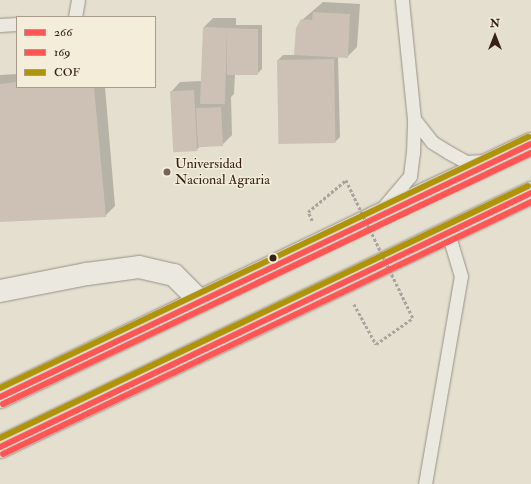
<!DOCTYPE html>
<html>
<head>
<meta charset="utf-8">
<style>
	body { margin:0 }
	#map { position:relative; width:531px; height:484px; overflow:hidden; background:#e4dfcf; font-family:"IM FELL Double Pica",serif }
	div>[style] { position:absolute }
	.shadow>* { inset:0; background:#0003 }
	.building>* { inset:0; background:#ccc1b4; transform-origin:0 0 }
	.path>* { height:2.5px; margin-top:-1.25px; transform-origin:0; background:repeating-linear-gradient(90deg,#a9a49d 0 3px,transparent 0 5px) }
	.roads { filter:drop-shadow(0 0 1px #989187) drop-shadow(0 0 1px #989187) }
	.service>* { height:13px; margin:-6.5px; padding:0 6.5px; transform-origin:6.5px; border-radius:6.5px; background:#eae8df }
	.minor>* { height:22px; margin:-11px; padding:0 11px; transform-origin:11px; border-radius:11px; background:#eae8df }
	.trunk>* { height:22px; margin:-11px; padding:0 11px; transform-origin:11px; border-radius:11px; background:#ddd7ca }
	.path-bridge>* { height:2.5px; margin-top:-1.25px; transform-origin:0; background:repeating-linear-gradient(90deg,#a9a49d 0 3px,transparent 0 5px) }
	.bus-1>* { height:6px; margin:-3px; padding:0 3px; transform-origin:3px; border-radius:3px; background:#f55 }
	.bus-2>* { height:6px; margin:-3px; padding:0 3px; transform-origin:3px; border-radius:3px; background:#f55 }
	.bus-3>* { height:6px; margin:-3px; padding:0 3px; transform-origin:3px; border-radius:3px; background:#af9308 }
	.dots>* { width:11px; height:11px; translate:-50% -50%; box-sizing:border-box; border:2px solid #f3edda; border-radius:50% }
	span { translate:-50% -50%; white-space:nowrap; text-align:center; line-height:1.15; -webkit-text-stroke:3px #f3edda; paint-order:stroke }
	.poi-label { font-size:14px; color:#372015 }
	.left { translate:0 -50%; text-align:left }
	.legend { position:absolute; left:16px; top:16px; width:140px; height:72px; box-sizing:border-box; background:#f3edda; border:1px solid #a89b8b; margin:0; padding:5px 7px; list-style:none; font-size:12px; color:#372015 }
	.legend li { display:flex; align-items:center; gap:8px; height:20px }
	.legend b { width:20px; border:1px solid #a89b8b }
	.north { position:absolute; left:475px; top:16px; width:40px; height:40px; -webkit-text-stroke:3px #f3edda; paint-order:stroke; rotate:0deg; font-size:11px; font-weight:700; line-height:16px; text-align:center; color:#372015 }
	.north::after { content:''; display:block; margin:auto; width:14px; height:18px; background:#372015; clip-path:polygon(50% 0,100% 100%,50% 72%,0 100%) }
</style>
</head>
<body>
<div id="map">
	<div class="shadow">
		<i style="clip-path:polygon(323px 2px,360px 4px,357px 47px,347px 57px,338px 57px,340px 137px,335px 142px,278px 60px,283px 55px,295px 55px,302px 20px)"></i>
		<i style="clip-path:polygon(213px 18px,236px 18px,236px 25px,262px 25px,262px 69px,257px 74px,235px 74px,234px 94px,231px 97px,232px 135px,222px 145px,201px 146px,196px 150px,171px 92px,180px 82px,202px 81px,204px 27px)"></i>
		<i style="clip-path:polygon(17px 74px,17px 87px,105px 87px,115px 206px,105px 216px,0 221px,0 75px)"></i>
	</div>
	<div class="building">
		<i style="clip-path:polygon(313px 12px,350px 14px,348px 58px,294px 55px,296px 28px,301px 19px,312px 20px)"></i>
		<i style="clip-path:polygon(203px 27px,258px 29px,258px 75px,227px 75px,227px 31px,225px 104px,200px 104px)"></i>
		<i style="left:334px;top:59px;width:84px;height:57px;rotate:89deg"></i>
		<i style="clip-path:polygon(17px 82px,17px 87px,94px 87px,106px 217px,0 222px,0 84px)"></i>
		<i style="left:194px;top:90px;width:61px;height:24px;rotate:87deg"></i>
		<i style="left:221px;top:107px;width:39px;height:25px;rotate:87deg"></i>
	</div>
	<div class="path">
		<i style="left:312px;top:221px;width:10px;rotate:-114deg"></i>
		<i style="left:308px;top:212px;width:50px;rotate:-40.1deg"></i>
		<i style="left:354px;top:304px;width:46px;rotate:61.2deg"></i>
		<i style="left:376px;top:344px;width:45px;rotate:-35.1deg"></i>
	</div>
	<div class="roads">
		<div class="service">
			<i style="left:75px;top:17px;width:17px;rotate:-80deg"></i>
			<i style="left:0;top:25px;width:17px;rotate:-3deg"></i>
			<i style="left:414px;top:119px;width:29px;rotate:52deg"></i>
			<i style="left:432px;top:142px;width:19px;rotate:32deg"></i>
			<i style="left:448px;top:152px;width:21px;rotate:29deg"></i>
			<i style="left:466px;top:162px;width:18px;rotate:-3deg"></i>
			<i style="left:382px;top:209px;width:43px;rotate:-49.7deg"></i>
			<i style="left:410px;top:176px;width:23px;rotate:-83deg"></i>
			<i style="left:413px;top:153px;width:34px;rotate:-88deg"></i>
			<i style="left:414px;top:119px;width:120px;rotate:-95.8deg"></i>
			<i style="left:425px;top:484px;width:211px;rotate:-80.2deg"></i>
			<i style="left:461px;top:276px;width:45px;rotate:-106.8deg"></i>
		</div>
		<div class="minor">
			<i style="left:0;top:291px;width:89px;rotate:-11.1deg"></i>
			<i style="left:87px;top:274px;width:52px;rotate:-7.7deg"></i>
			<i style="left:139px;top:267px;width:36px;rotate:13deg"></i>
			<i style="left:174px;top:275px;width:37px;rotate:45deg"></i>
		</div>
		<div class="trunk">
			<i style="left:0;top:397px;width:416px;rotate:-25.6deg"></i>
			<i style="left:375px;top:217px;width:172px;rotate:-25.1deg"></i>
			<i style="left:0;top:447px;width:589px;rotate:-25.56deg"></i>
		</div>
	</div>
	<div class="path-bridge">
		<i style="left:346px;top:180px;width:153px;rotate:64.1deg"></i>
	</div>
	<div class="bus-1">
		<i style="left:0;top:397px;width:588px;rotate:-25.48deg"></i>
		<i style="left:0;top:447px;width:589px;rotate:-25.56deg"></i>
	</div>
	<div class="bus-2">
		<i style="left:3px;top:404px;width:585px;rotate:-25.43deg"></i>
		<i style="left:3px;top:454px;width:585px;rotate:-25.51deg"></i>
	</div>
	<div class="bus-3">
		<i style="left:0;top:388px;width:585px;rotate:-25.43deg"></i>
		<i style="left:0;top:438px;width:585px;rotate:-25.51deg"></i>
	</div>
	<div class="dots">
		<i style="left:167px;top:172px;background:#746356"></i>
		<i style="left:273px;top:258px;background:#372015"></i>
	</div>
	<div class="poi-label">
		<span class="left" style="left:175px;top:172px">Universidad<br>Nacional Agraria</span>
	</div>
	<ul class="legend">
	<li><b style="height:5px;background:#f55"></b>266</li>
	<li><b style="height:5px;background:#f55"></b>169</li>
	<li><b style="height:5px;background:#af9308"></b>COF</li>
	</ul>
	<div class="north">N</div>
</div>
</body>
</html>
